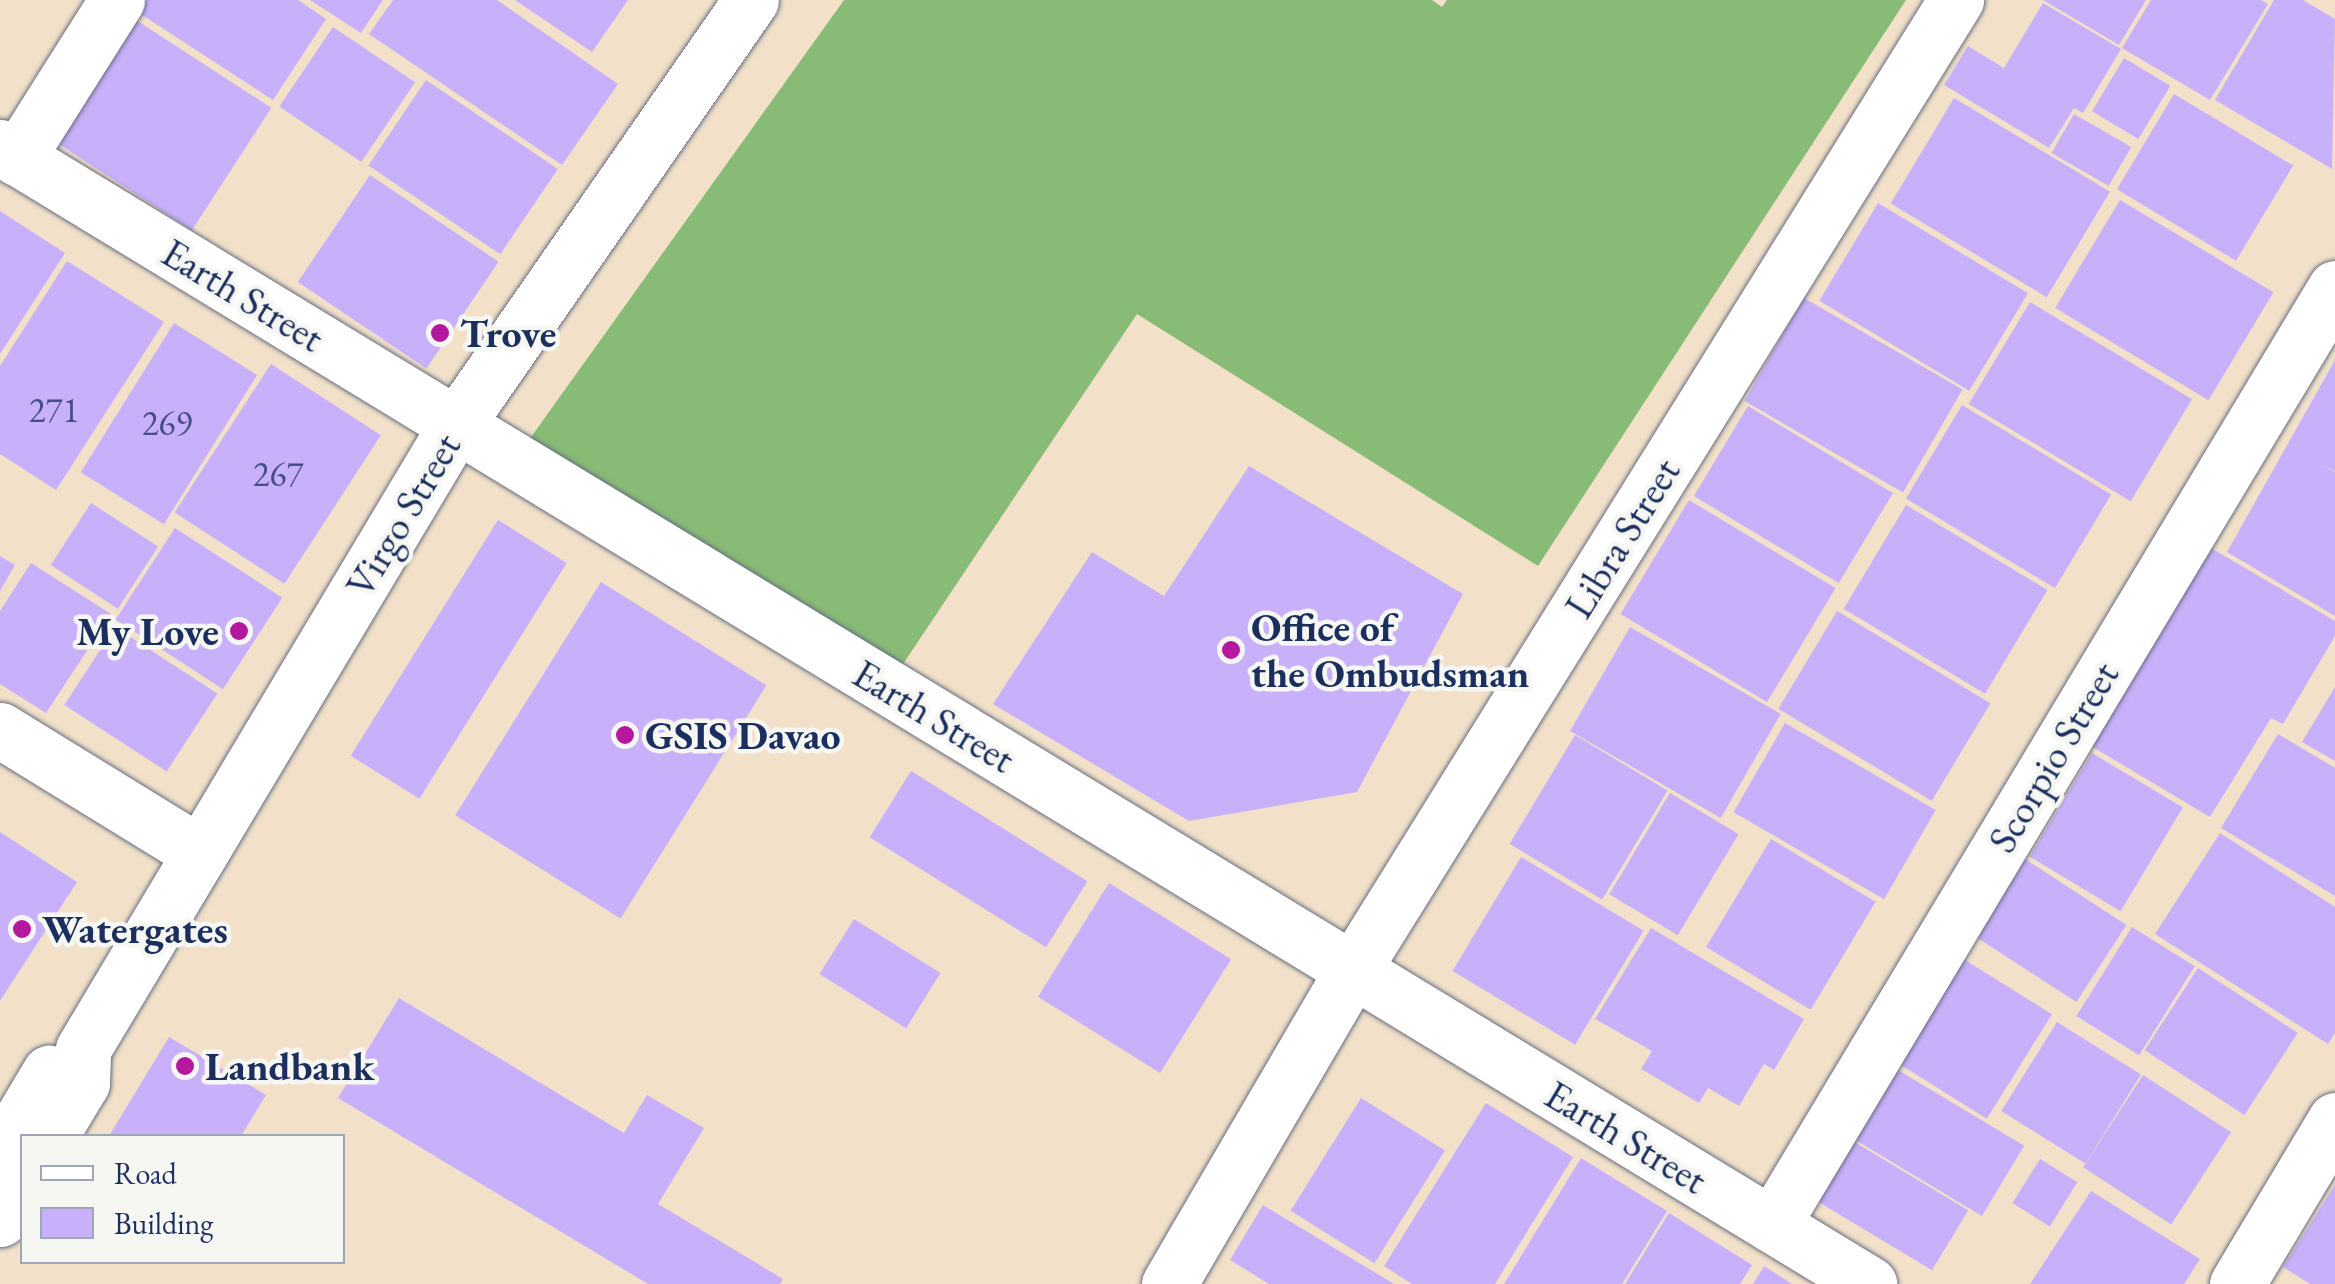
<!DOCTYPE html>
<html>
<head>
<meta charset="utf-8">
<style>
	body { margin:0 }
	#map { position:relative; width:2335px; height:1284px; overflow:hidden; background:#f2e1c8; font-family:"EB Garamond",serif }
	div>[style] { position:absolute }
	.forest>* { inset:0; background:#88bb75 }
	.building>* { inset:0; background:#c8b0fa; transform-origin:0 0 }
	.roads { filter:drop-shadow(0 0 2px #666d83) drop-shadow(0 0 2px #666d83) }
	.street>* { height:55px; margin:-27.5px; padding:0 27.5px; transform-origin:27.5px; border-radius:27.5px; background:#fff }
	.dots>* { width:28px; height:28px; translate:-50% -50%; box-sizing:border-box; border:5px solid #f6f6f2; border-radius:50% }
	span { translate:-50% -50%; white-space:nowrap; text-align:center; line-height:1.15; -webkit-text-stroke:9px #f6f6f2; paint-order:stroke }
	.number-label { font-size:35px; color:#464f85 }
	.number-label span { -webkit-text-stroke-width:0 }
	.street-label { font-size:40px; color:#1b2f5e }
	.poi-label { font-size:40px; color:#1b2f5e; font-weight:700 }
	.left { translate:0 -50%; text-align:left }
	.right { translate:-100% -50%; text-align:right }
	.legend { position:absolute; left:20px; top:1134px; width:325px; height:130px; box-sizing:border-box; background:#f6f6f2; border:2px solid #9ea6b7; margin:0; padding:12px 18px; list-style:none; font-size:30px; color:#1b2f5e }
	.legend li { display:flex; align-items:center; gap:20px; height:50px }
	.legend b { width:50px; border:2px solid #9ea6b7 }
</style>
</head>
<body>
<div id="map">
	<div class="forest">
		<i style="clip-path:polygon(844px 0,1432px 0,1442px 7px,1447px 0,1906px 0,1538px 566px,1137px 314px,895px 676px,526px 444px)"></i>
	</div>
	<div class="building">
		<i style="clip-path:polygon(147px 0,298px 0,326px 19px,273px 100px,139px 13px)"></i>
		<i style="clip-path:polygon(310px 0,383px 0,361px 33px)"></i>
		<i style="clip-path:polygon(393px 0,497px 0,618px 84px,562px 165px,369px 34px)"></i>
		<i style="clip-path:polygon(515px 0,628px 0,592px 52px)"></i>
		<i style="clip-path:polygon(2043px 0,2146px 0,2119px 45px)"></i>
		<i style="clip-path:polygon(2151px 0,2261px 0,2268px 4px,2210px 100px,2122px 48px)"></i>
		<i style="clip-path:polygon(2274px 0,2303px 0,2335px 19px,2332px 169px,2215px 100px)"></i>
		<i style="clip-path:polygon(2043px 3px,2121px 49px,2083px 113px,2074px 108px,2049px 148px,1944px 85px,1968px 46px,2004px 68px)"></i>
		<i style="left:133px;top:18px;width:165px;height:146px;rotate:33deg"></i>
		<i style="left:333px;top:27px;width:99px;height:96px;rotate:34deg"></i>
		<i style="left:2124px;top:58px;width:54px;height:62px;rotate:31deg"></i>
		<i style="left:426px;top:80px;width:159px;height:103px;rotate:34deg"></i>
		<i style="left:2174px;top:94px;width:139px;height:111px;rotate:31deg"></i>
		<i style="left:1954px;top:98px;width:182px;height:123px;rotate:31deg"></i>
		<i style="left:2074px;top:114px;width:66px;height:45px;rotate:30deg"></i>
		<i style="left:370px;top:175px;width:155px;height:129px;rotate:34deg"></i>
		<i style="left:2120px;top:200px;width:179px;height:126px;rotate:31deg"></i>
		<i style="left:1878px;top:203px;width:175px;height:114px;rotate:31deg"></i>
		<i style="clip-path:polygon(0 211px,65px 253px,0 354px)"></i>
		<i style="clip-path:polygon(67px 261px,164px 322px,56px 490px,0 454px,0 366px)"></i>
		<i style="left:1804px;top:298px;width:183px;height:119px;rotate:30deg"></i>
		<i style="left:2030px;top:302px;width:189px;height:119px;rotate:31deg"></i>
		<i style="left:174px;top:323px;width:98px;height:176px;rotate:32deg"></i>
		<i style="clip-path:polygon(2335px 360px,2335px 471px,2323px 465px,2335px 472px,2335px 616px,2227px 552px)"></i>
		<i style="left:271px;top:364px;width:131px;height:177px;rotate:33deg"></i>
		<i style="left:1962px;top:405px;width:174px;height:109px;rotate:31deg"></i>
		<i style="left:1748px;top:406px;width:169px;height:105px;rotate:31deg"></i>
		<i style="clip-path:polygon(1249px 466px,1463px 594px,1357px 792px,1189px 821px,993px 704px,1092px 552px,1164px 596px)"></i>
		<i style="left:1689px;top:500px;width:171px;height:133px;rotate:31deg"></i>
		<i style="left:91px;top:503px;width:80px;height:74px;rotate:33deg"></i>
		<i style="left:1906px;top:505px;width:165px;height:121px;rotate:31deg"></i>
		<i style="left:498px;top:520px;width:81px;height:278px;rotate:32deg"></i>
		<i style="left:175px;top:528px;width:128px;height:109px;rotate:33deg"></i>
		<i style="clip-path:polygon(2211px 548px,2335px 621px,2335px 636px,2283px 724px,2271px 718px,2210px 817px,2091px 746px)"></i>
		<i style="clip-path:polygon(0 556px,15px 565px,0 591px)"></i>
		<i style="clip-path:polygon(31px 563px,111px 614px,46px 713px,0 684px,0 611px)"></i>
		<i style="left:601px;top:582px;width:195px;height:275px;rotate:32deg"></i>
		<i style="left:1837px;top:611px;width:179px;height:114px;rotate:31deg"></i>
		<i style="left:115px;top:627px;width:122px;height:93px;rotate:33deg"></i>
		<i style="left:1630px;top:627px;width:174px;height:120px;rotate:30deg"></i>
		<i style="clip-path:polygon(2335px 687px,2335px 761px,2302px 742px)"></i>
		<i style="left:1785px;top:723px;width:174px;height:103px;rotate:30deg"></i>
		<i style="clip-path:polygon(2278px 734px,2335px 768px,2335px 896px,2221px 828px)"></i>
		<i style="left:1575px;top:735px;width:108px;height:127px;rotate:31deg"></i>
		<i style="left:2092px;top:753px;width:106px;height:121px;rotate:31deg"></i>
		<i style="left:911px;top:771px;width:208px;height:78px;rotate:32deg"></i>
		<i style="left:1670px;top:793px;width:80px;height:118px;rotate:31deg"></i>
		<i style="clip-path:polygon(0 832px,77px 882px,0 1001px)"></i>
		<i style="clip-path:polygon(2220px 833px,2335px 907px,2335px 1033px,2328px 1044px,2155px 934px)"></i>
		<i style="left:1771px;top:839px;width:122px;height:126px;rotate:31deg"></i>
		<i style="left:1521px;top:857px;width:143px;height:133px;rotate:31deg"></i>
		<i style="left:2025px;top:859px;width:121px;height:92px;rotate:33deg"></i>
		<i style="left:1109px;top:883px;width:144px;height:134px;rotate:32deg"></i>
		<i style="left:854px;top:919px;width:102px;height:65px;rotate:32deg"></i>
		<i style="left:2132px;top:927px;width:74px;height:105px;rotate:32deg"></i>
		<i style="clip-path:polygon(1651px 928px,1804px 1019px,1774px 1070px,1764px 1064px,1739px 1106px,1708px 1088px,1699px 1103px,1641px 1069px,1652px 1051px,1595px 1019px)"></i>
		<i style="left:1957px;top:955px;width:112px;height:123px;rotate:32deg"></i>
		<i style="left:2198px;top:968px;width:119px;height:98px;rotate:33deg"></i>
		<i style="clip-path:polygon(399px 998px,624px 1133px,647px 1095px,704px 1128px,658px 1204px,783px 1279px,780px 1284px,648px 1284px,338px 1098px)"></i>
		<i style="left:2057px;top:1022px;width:99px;height:105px;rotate:32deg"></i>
		<i style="clip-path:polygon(169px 1037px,266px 1095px,241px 1136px,109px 1136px)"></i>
		<i style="left:1893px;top:1067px;width:153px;height:82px;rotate:31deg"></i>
		<i style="left:2143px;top:1075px;width:105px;height:110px;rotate:33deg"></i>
		<i style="left:1361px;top:1098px;width:99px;height:133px;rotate:32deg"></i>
		<i style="clip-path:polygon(1486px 1103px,1573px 1157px,1495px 1284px,1412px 1284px,1384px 1266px)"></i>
		<i style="left:1843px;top:1135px;width:146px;height:70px;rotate:31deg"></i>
		<i style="clip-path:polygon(1581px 1158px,1667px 1211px,1622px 1284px,1504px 1284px)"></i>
		<i style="left:2040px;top:1159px;width:44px;height:52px;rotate:32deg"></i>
		<i style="clip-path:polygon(2335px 1185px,2335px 1284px,2310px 1284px,2283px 1267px)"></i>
		<i style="clip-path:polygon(2091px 1191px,2200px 1259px,2184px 1284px,2030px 1284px)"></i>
		<i style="clip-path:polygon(1263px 1205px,1394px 1284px,1269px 1284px,1230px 1260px)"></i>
		<i style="clip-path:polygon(1669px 1213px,1752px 1265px,1740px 1284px,1625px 1284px)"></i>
		<i style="clip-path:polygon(1764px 1266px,1792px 1284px,1753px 1284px)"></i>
	</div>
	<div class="roads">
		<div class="street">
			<i style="left:0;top:147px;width:2188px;rotate:31.31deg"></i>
			<i style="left:17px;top:158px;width:187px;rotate:-57.7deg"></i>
			<i style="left:0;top:730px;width:235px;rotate:31.6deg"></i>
			<i style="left:50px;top:1136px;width:62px;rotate:-58.9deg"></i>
			<i style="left:82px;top:1083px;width:34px;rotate:-88deg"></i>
			<i style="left:83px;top:1049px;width:727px;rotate:-59.13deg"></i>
			<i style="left:456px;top:425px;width:517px;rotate:-55.23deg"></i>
			<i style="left:0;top:1155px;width:96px;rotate:-59.1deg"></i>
			<i style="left:0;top:1219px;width:43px;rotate:-59.3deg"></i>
			<i style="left:1772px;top:1225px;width:1093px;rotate:-59deg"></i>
			<i style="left:1169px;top:1284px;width:363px;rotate:-59.7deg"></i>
			<i style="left:1352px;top:971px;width:1144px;rotate:-58.12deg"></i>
			<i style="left:2237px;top:1284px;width:191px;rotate:-59.1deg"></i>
		</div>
	</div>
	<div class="dots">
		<i style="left:440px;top:333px;background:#b5179e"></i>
		<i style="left:239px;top:631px;background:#b5179e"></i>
		<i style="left:1231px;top:650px;background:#b5179e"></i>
		<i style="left:625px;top:735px;background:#b5179e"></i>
		<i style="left:22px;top:929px;background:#b5179e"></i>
		<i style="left:185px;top:1066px;background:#b5179e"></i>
	</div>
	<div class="number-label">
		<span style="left:54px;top:410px">271</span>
		<span style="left:167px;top:423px">269</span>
		<span style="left:278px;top:474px">267</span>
	</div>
	<div class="street-label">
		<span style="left:243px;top:295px;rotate:31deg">Earth Street</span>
		<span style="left:403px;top:515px;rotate:-59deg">Virgo Street</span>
		<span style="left:1622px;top:538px;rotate:-58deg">Libra Street</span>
		<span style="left:934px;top:716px;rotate:31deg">Earth Street</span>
		<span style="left:2053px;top:757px;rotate:-59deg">Scorpio Street</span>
		<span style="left:1626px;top:1137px;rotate:31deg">Earth Street</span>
	</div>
	<div class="poi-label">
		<span class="left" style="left:460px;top:333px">Trove</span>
		<span class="left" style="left:1251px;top:650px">Office of<br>the Ombudsman</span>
		<span class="right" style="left:219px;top:631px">My Love</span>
		<span class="left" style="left:645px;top:735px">GSIS Davao</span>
		<span class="left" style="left:42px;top:929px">Watergates</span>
		<span class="left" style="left:205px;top:1066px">Landbank</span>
	</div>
	<ul class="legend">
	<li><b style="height:12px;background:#fff"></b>Road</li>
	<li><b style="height:28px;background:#c8b0fa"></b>Building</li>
	</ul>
</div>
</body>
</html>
